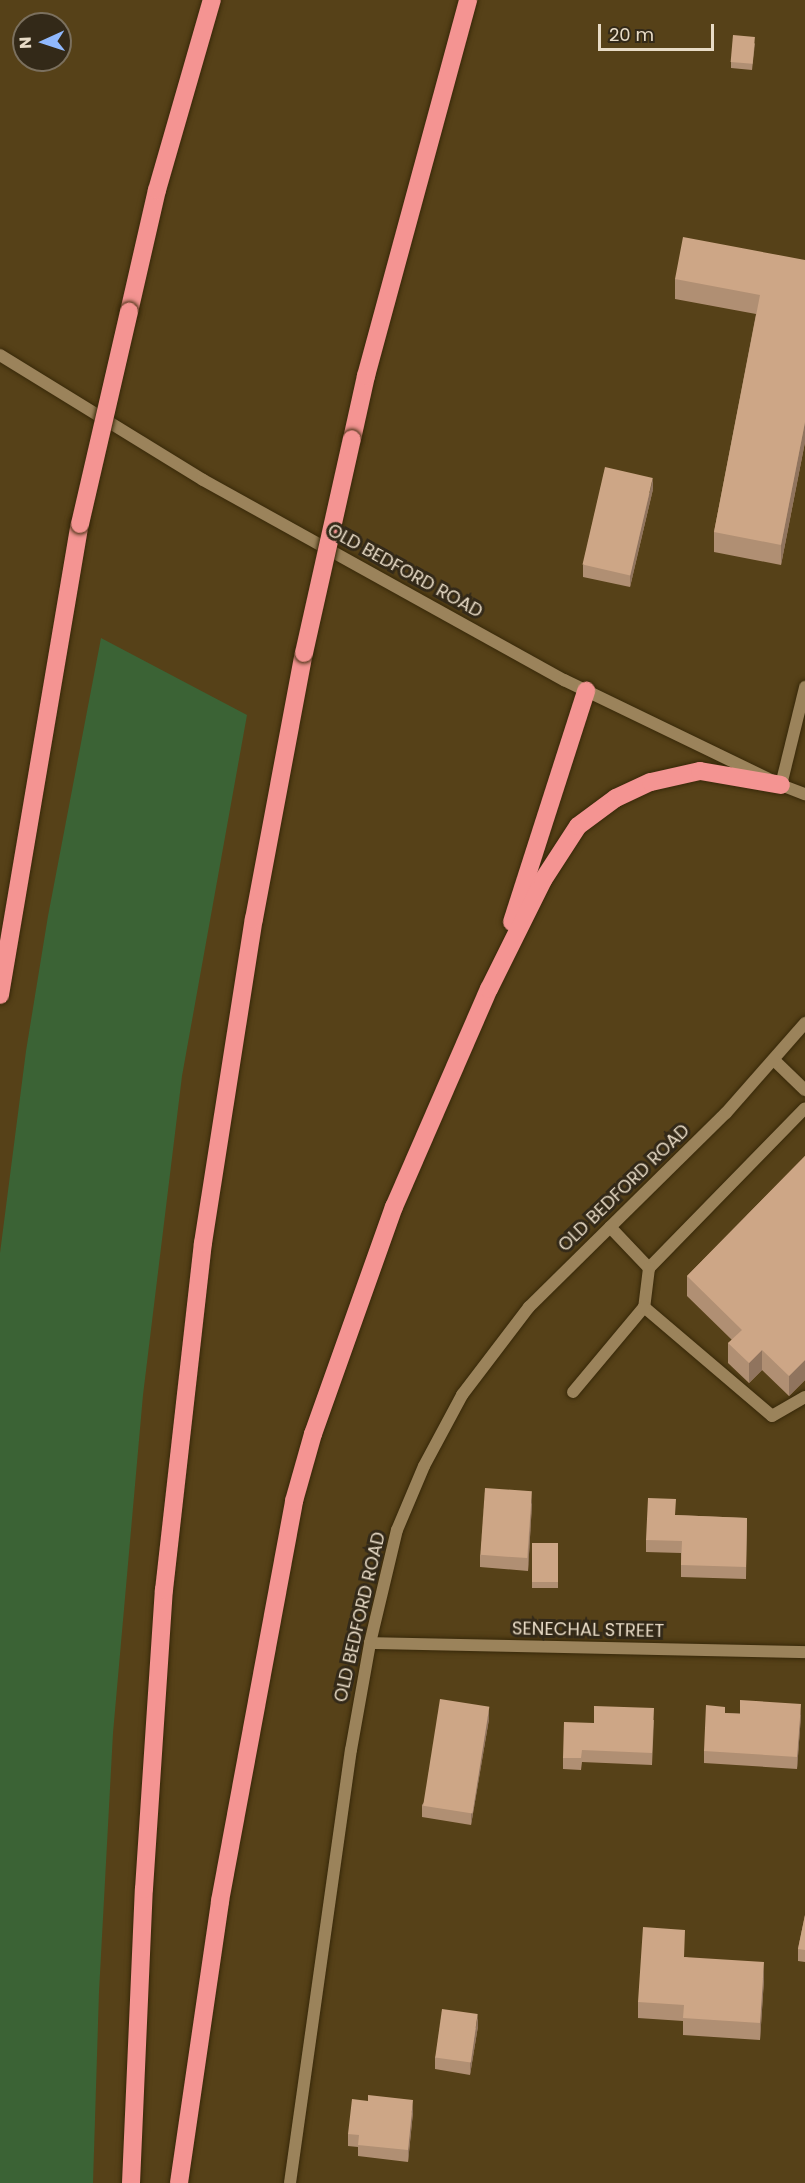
<!DOCTYPE html>
<html>
<head>
<meta charset="utf-8">
<style>
	body { margin:0 }
	#map { position:relative; width:805px; height:2183px; overflow:hidden; background:#564118; font-family:Poppins,sans-serif }
	div>[style] { position:absolute }
	.green>* { inset:0; background:#3b6335 }
	.roads { filter:drop-shadow(0 0 2px #372809) drop-shadow(0 0 2px #372809) }
	.service>* { height:12px; margin:-6px; padding:0 6px; transform-origin:6px; border-radius:6px; background:#9b835b }
	.minor>* { height:12px; margin:-6px; padding:0 6px; transform-origin:6px; border-radius:6px; background:#9b835b }
	.tertiary>* { height:12px; margin:-6px; padding:0 6px; transform-origin:6px; border-radius:6px; background:#9b835b }
	.motorway>* { height:18px; margin:-9px; padding:0 9px; transform-origin:9px; border-radius:9px; background:#f49492 }
	.bridges { filter:drop-shadow(0 0 2px #372809) drop-shadow(0 0 2px #372809) }
	.motorway-bridge>* { height:18px; margin:-9px; padding:0 9px; transform-origin:9px; border-radius:9px; background:#f49492 }
	.wall>* { inset:0; background:#b08f73; transform-origin:0 0 }
	.shaded-wall>* { inset:0; background:#90745e }
	.building>* { inset:0; background:#cda686; transform-origin:0 0 }
	span { translate:-50% -50%; white-space:nowrap; text-align:center; line-height:1.15; -webkit-text-stroke:6px #332918; paint-order:stroke }
	.street-label { font-size:18px; color:#e8dbc6 }
	.north { position:absolute; left:12px; top:12px; width:60px; height:60px; box-sizing:border-box; background:#332918; border:2px solid #7b705e; border-radius:50%; rotate:267deg; font-size:16px; font-weight:700; line-height:24px; text-align:center; color:#e8dbc6 }
	.north::after { content:''; display:block; margin:auto; width:21px; height:27px; background:#90b8fd; clip-path:polygon(50% 0,100% 100%,50% 72%,0 100%) }
	.scale { position:absolute; left:598px; top:24px; width:116px; height:27px; box-sizing:border-box; border:3px solid #e8dbc6; border-top:0; padding-left:8px; font-size:18px; line-height:21px; white-space:nowrap; color:#e8dbc6; -webkit-text-stroke:4px #332918; paint-order:stroke }
</style>
</head>
<body>
<div id="map">
	<div class="green">
		<i style="clip-path:polygon(101px 638px,247px 715px,182px 1076px,143px 1395px,113px 1733px,99px 1992px,93px 2183px,0 2183px,0 1253px,26px 1051px,48px 916px)"></i>
	</div>
	<div class="roads">
		<div class="service">
			<i style="left:774px;top:1060px;width:43px;rotate:44.1deg"></i>
			<i style="left:610px;top:1227px;width:57px;rotate:46.4deg"></i>
			<i style="left:649px;top:1268px;width:223px;rotate:-45.7deg"></i>
			<i style="left:649px;top:1268px;width:39px;rotate:97deg"></i>
			<i style="left:644px;top:1307px;width:168px;rotate:40.4deg"></i>
			<i style="left:772px;top:1416px;width:38px;rotate:-30deg"></i>
			<i style="left:573px;top:1392px;width:111px;rotate:-50.1deg"></i>
		</div>
		<div class="minor">
			<i style="left:781px;top:785px;width:101px;rotate:-76.2deg"></i>
			<i style="left:370px;top:1643px;width:435px;rotate:1.2deg"></i>
			<i style="left:290px;top:2183px;width:437px;rotate:-82deg"></i>
			<i style="left:351px;top:1750px;width:109px;rotate:-79.9deg"></i>
			<i style="left:370px;top:1643px;width:116px;rotate:-76.6deg"></i>
			<i style="left:397px;top:1530px;width:69px;rotate:-67.1deg"></i>
			<i style="left:424px;top:1466px;width:81px;rotate:-61.8deg"></i>
			<i style="left:462px;top:1395px;width:111px;rotate:-52.7deg"></i>
			<i style="left:529px;top:1307px;width:276px;rotate:-44.6deg"></i>
			<i style="left:726px;top:1113px;width:120px;rotate:-48.7deg"></i>
		</div>
		<div class="tertiary">
			<i style="left:0;top:355px;width:238px;rotate:31.6deg"></i>
			<i style="left:203px;top:480px;width:413px;rotate:29deg"></i>
			<i style="left:564px;top:680px;width:241px;rotate:25.8deg"></i>
			<i style="left:781px;top:785px;width:26px;rotate:21deg"></i>
		</div>
		<div class="motorway">
			<i style="left:129px;top:312px;width:125px;rotate:-77.1deg"></i>
			<i style="left:157px;top:190px;width:198px;rotate:-73.9deg"></i>
			<i style="left:352px;top:439px;width:65px;rotate:-77.5deg"></i>
			<i style="left:366px;top:376px;width:390px;rotate:-74.8deg"></i>
			<i style="left:512px;top:922px;width:243px;rotate:-72.2deg"></i>
			<i style="left:0;top:995px;width:478px;rotate:-80.4deg"></i>
			<i style="left:131px;top:2183px;width:294px;rotate:-87.5deg"></i>
			<i style="left:144px;top:1889px;width:300px;rotate:-86.2deg"></i>
			<i style="left:164px;top:1590px;width:349px;rotate:-83.6deg"></i>
			<i style="left:203px;top:1243px;width:328px;rotate:-81.1deg"></i>
			<i style="left:254px;top:919px;width:271px;rotate:-79.4deg"></i>
			<i style="left:179px;top:2183px;width:285px;rotate:-81.7deg"></i>
			<i style="left:220px;top:1901px;width:407px;rotate:-79.5deg"></i>
			<i style="left:294px;top:1501px;width:70px;rotate:-74.2deg"></i>
			<i style="left:313px;top:1434px;width:241px;rotate:-70.4deg"></i>
			<i style="left:394px;top:1207px;width:238px;rotate:-66.5deg"></i>
			<i style="left:489px;top:989px;width:122px;rotate:-63.6deg"></i>
			<i style="left:543px;top:880px;width:64px;rotate:-57.1deg"></i>
			<i style="left:578px;top:826px;width:47px;rotate:-36.4deg"></i>
			<i style="left:616px;top:798px;width:38px;rotate:-25deg"></i>
			<i style="left:651px;top:782px;width:50px;rotate:-12.7deg"></i>
			<i style="left:700px;top:771px;width:82px;rotate:9.8deg"></i>
		</div>
	</div>
	<div class="bridges">
		<div class="motorway-bridge">
			<i style="left:80px;top:524px;width:218px;rotate:-77deg"></i>
			<i style="left:304px;top:653px;width:219px;rotate:-77.4deg"></i>
		</div>
	</div>
	<div class="wall">
		<i style="clip-path:polygon(755px 43px,752px 70px,731px 68px,731px 62px)"></i>
		<i style="clip-path:polygon(805px 260px,805px 442px,781px 565px,714px 552px,714px 532px,756px 314px,675px 299px,675px 279px)"></i>
		<i style="clip-path:polygon(653px 489px,630px 587px,583px 577px,583px 565px)"></i>
		<i style="clip-path:polygon(805px 1156px,805px 1380px,789px 1396px,762px 1370px,749px 1383px,728px 1363px,728px 1343px,732px 1340px,687px 1296px,687px 1276px)"></i>
		<i style="clip-path:polygon(532px 1503px,528px 1571px,480px 1567px,480px 1555px)"></i>
		<i style="clip-path:polygon(675px 1515px,747px 1518px,746px 1579px,681px 1577px,681px 1553px,646px 1552px,646px 1540px)"></i>
		<i style="left:532px;top:1543px;width:26px;height:45px"></i>
		<i style="clip-path:polygon(725px 1713px,801px 1715px,797px 1769px,704px 1763px,704px 1751px)"></i>
		<i style="clip-path:polygon(489px 1719px,471px 1825px,422px 1817px,422px 1805px)"></i>
		<i style="clip-path:polygon(654px 1720px,652px 1765px,582px 1762px,581px 1770px,563px 1769px,563px 1758px,594px 1723px)"></i>
		<i style="clip-path:polygon(805px 1915px,805px 1962px,798px 1961px,798px 1949px)"></i>
		<i style="clip-path:polygon(685px 1957px,764px 1979px,760px 2040px,683px 2035px,683px 2021px,638px 2018px,638px 2002px)"></i>
		<i style="clip-path:polygon(478px 2026px,470px 2075px,435px 2069px,435px 2057px)"></i>
		<i style="clip-path:polygon(413px 2112px,408px 2162px,358px 2156px,358px 2147px,348px 2146px,348px 2134px)"></i>
	</div>
	<div class="shaded-wall">
		<i style="clip-path:polygon(805px 422px,805px 442px,781px 565px,781px 545px)"></i>
		<i style="clip-path:polygon(653px 478px,653px 489px,630px 587px,630px 575px)"></i>
		<i style="clip-path:polygon(762px 1350px,762px 1370px,749px 1383px,749px 1363px)"></i>
		<i style="clip-path:polygon(805px 1360px,805px 1380px,789px 1396px,789px 1376px)"></i>
		<i style="clip-path:polygon(532px 1491px,532px 1503px,528px 1571px,528px 1559px)"></i>
		<i style="clip-path:polygon(801px 1704px,801px 1715px,797px 1769px,797px 1757px)"></i>
		<i style="clip-path:polygon(489px 1707px,489px 1719px,471px 1825px,471px 1813px)"></i>
		<i style="clip-path:polygon(764px 1962px,764px 1979px,760px 2040px,760px 2023px)"></i>
		<i style="clip-path:polygon(478px 2014px,478px 2026px,470px 2075px,470px 2063px)"></i>
		<i style="clip-path:polygon(413px 2100px,413px 2112px,408px 2162px,408px 2150px)"></i>
	</div>
	<div class="building">
		<i style="left:733px;top:35px;width:22px;height:27px;rotate:5deg"></i>
		<i style="clip-path:polygon(683px 237px,805px 260px,805px 422px,781px 545px,714px 532px,760px 295px,675px 279px)"></i>
		<i style="left:605px;top:467px;width:49px;height:100px;rotate:13deg"></i>
		<i style="clip-path:polygon(805px 1156px,805px 1360px,789px 1376px,762px 1350px,749px 1363px,728px 1343px,742px 1330px,687px 1276px)"></i>
		<i style="left:485px;top:1488px;width:47px;height:67px;rotate:4deg"></i>
		<i style="clip-path:polygon(648px 1498px,676px 1499px,675px 1515px,747px 1518px,746px 1567px,681px 1565px,682px 1541px,646px 1540px)"></i>
		<i style="left:532px;top:1543px;width:26px;height:39px"></i>
		<i style="left:440px;top:1699px;width:50px;height:108px;rotate:9deg"></i>
		<i style="clip-path:polygon(740px 1700px,801px 1704px,797px 1757px,704px 1751px,706px 1705px,725px 1707px,725px 1713px,740px 1714px)"></i>
		<i style="clip-path:polygon(594px 1706px,654px 1708px,652px 1753px,582px 1750px,581px 1758px,563px 1758px,564px 1722px,594px 1723px)"></i>
		<i style="clip-path:polygon(805px 1915px,805px 1950px,798px 1949px)"></i>
		<i style="clip-path:polygon(643px 1927px,685px 1930px,684px 1957px,764px 1962px,760px 2023px,683px 2018px,684px 2005px,638px 2002px)"></i>
		<i style="left:442px;top:2009px;width:36px;height:49px;rotate:8deg"></i>
		<i style="clip-path:polygon(368px 2095px,413px 2100px,408px 2150px,358px 2145px,359px 2135px,348px 2134px,352px 2099px,368px 2101px)"></i>
	</div>
	<div class="street-label">
		<span style="left:405px;top:571px;rotate:29deg">OLD BEDFORD ROAD</span>
		<span style="left:624px;top:1188px;rotate:-44deg">OLD BEDFORD ROAD</span>
		<span style="left:360px;top:1617px;rotate:-77deg">OLD BEDFORD ROAD</span>
		<span style="left:588px;top:1630px;rotate:1deg">SENECHAL STREET</span>
	</div>
	<div class="north">N</div>
	<div class="scale">20 m</div>
</div>
</body>
</html>
